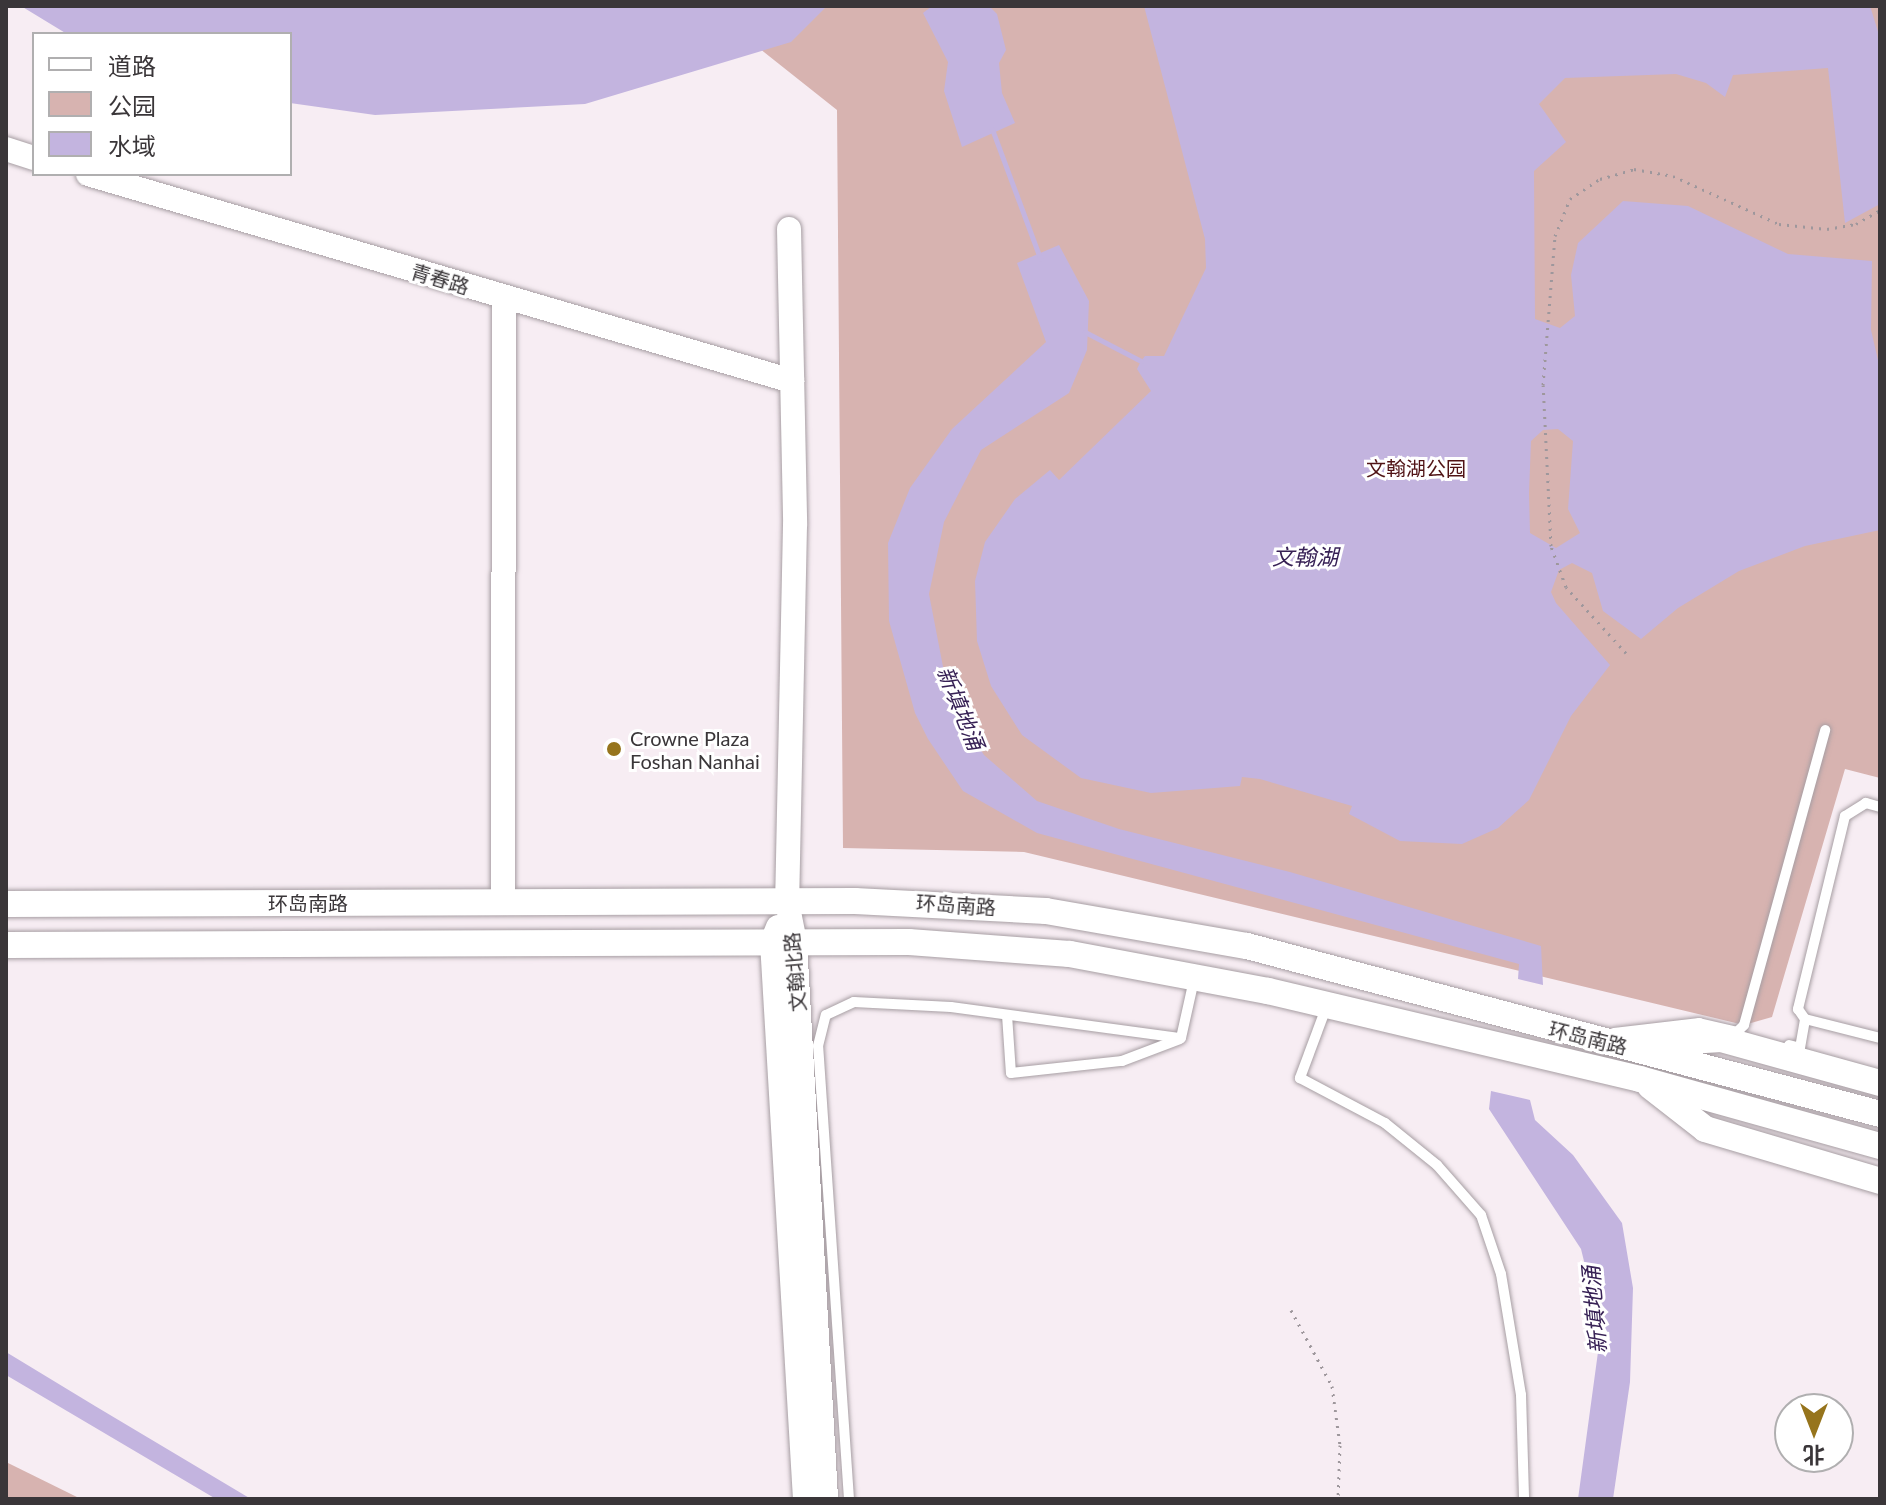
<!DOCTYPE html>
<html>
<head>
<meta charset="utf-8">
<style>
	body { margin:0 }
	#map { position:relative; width:1886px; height:1505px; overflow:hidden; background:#f7edf3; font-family:Lato,"Noto Sans SC",sans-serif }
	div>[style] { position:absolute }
	.green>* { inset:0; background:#d7b3b0 }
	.water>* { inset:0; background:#c3b4df }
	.stream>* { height:5px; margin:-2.5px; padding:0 2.5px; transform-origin:2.5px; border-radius:2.5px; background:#c3b4df }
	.path>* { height:3px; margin-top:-1.5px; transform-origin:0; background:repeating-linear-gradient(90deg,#9e979c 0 2px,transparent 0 8px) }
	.roads { filter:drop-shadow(0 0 2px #a79ea3) drop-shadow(0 0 2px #a79ea3) }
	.service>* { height:10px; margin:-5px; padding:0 5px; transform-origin:5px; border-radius:5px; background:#fff }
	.tertiary>* { height:24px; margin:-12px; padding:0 12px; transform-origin:12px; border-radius:12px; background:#fff }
	.secondary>* { height:26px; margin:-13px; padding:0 13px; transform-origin:13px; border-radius:13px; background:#fff }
	.dots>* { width:22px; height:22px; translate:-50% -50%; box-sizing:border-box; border:4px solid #fff; border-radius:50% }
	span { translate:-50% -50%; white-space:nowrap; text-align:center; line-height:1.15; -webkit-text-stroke:6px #fff; paint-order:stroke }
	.street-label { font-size:20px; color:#3a3639 }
	.park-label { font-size:20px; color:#501315 }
	.poi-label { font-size:20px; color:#3a3639 }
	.left { translate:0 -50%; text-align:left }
	.water-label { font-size:22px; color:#372155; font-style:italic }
	.frame { position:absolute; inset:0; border:8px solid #3a3639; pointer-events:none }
	.legend { position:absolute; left:32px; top:32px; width:260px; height:144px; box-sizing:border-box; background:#fff; border:2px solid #b0afb0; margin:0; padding:10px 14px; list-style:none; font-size:24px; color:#3a3639 }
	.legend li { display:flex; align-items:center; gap:16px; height:40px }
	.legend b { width:40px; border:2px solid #b0afb0 }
	.north { position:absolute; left:1774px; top:1393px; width:80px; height:80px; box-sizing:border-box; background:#fff; border:2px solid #b0afb0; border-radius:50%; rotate:180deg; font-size:22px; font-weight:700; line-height:32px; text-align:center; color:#3a3639 }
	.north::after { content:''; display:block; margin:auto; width:28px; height:36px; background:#96741c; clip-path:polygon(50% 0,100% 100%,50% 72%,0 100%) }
</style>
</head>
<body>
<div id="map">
	<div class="green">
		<i style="clip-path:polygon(706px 6px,1880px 6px,1880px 778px,1845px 769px,1772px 1017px,1744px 1025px,1024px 852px,843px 848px,837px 110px)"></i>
		<i style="clip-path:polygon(6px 1462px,81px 1499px,6px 1499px)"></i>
	</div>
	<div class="water">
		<i style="clip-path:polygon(21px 6px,827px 6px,791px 42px,585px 104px,375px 115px,290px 103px,290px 34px,67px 34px)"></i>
		<i style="clip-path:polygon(932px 6px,989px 6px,997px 14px,1006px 50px,999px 63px,1002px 93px,1015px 123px,962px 147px,944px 91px,948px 62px,923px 13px)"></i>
		<i style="clip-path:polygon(evenodd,1144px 6px,1870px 6px,1880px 38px,1880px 204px,1845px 223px,1828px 68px,1733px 75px,1725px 97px,1706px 83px,1676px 74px,1565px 78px,1539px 104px,1566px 142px,1534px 171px,1535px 319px,1560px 328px,1575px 316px,1571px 275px,1578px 243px,1623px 201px,1688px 206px,1788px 254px,1872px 261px,1871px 330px,1880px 369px,1880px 530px,1805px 546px,1739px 571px,1678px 608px,1641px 639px,1603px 611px,1592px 573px,1572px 563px,1559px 570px,1551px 592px,1556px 603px,1610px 665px,1571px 716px,1529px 800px,1498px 828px,1462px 844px,1400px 841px,1349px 814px,1352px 806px,1260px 779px,1242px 777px,1240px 786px,1151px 793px,1081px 778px,1022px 735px,991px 686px,977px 641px,975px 581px,985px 542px,1015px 499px,1050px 470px,1059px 480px,1151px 391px,1137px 369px,1141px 361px,1145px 356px,1164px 356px,1206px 268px,1205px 239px,1144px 6px,1558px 429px,1573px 441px,1568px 509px,1580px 533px,1556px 548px,1530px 533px,1529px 493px,1531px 441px,1543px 430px,1558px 429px)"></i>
		<i style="clip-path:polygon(1059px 245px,1089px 301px,1087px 350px,1069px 393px,981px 450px,944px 522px,929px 594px,945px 677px,959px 716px,984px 755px,1037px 801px,1119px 829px,1290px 872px,1541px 946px,1543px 985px,1518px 979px,1519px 964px,1037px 833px,963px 791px,928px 739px,915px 713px,889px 621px,888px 543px,910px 488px,952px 429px,1046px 342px,1017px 263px)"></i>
		<i style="clip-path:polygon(1491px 1091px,1530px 1100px,1535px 1120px,1573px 1155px,1622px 1223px,1633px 1288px,1630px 1382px,1613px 1499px,1578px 1499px,1601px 1330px,1581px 1249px,1489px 1109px)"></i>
		<i style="clip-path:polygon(6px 1352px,95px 1406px,251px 1499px,216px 1499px,6px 1375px)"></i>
	</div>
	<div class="stream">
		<i style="left:992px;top:129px;width:138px;rotate:69.6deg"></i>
		<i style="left:1085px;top:332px;width:63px;rotate:27.4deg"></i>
	</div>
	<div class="path">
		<i style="left:1626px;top:653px;width:89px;rotate:-132.3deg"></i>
		<i style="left:1566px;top:587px;width:44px;rotate:-110.1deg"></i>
		<i style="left:1551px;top:546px;width:161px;rotate:-92.8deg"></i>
		<i style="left:1543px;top:385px;width:149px;rotate:-85.4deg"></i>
		<i style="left:1555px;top:236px;width:40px;rotate:-68deg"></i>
		<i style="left:1570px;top:199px;width:36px;rotate:-34deg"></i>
		<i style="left:1600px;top:179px;width:35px;rotate:-16deg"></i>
		<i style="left:1634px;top:169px;width:40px;rotate:10deg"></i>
		<i style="left:1673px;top:176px;width:116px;rotate:24.4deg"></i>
		<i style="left:1779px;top:224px;width:48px;rotate:5.9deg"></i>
		<i style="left:1827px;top:229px;width:29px;rotate:-10deg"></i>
		<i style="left:1856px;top:224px;width:28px;rotate:-30deg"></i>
		<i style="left:1291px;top:1310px;width:86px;rotate:61.7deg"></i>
		<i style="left:1332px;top:1386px;width:60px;rotate:82.3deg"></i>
		<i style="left:1340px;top:1445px;width:54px;rotate:92.1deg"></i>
		<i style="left:1880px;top:1456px;width:3px;rotate:90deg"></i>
	</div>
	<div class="roads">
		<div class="service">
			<i style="left:1880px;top:807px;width:15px;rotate:-164deg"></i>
			<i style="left:1866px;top:803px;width:25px;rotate:148deg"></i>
			<i style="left:1845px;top:816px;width:199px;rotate:103.7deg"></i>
			<i style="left:1798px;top:1009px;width:12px;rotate:55deg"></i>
			<i style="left:1805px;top:1019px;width:77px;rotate:14.2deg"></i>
			<i style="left:1326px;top:1008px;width:75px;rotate:110.4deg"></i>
			<i style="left:1300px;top:1078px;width:96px;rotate:27.9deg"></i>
			<i style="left:1385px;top:1123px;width:67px;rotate:38.9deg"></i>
			<i style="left:1437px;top:1165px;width:67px;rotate:48.7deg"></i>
			<i style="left:1481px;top:1215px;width:62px;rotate:71.3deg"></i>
			<i style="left:1501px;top:1274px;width:123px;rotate:80.6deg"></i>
			<i style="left:1521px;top:1395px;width:104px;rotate:88.3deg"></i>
			<i style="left:1007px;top:1015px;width:58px;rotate:86.1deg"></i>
			<i style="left:1011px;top:1073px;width:112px;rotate:-6.2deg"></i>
			<i style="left:1122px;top:1061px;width:62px;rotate:-20.8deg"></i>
			<i style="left:1614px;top:1033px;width:86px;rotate:-6.7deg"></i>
			<i style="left:1699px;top:1023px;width:39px;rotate:13deg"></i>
			<i style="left:1737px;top:1032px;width:10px;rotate:-45deg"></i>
			<i style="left:1744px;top:1025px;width:306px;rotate:-74.6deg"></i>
			<i style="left:1789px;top:1045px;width:11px;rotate:15deg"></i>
			<i style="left:1800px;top:1048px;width:29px;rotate:-80deg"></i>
			<i style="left:849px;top:1499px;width:454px;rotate:-93.9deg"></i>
			<i style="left:818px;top:1046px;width:32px;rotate:-76deg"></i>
			<i style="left:826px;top:1015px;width:31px;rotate:-25deg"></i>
			<i style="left:854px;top:1002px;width:97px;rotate:3deg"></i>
			<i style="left:951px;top:1007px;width:232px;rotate:7.7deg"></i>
			<i style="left:1181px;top:1038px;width:59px;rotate:-77.4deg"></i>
		</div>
		<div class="tertiary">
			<i style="left:6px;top:149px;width:29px;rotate:18deg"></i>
			<i style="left:88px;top:174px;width:734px;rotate:16.39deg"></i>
			<i style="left:789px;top:229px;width:296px;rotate:88.8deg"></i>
			<i style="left:795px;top:525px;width:377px;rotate:91.2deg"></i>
			<i style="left:787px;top:902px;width:41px;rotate:78.7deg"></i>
			<i style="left:795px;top:942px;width:558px;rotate:86.81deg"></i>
			<i style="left:503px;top:903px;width:605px;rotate:-89.91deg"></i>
			<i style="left:778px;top:927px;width:16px;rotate:112deg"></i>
			<i style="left:772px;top:942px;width:558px;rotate:86.61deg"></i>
		</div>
		<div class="secondary">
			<i style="left:6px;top:904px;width:849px;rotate:-0.2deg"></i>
			<i style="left:855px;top:901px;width:191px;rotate:3deg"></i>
			<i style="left:1046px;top:911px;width:204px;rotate:9.9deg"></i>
			<i style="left:1247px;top:946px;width:655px;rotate:14.86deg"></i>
			<i style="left:6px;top:945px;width:903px;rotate:-0.19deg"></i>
			<i style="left:909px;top:942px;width:161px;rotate:4.3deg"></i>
			<i style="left:1070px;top:954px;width:201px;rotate:10.6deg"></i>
			<i style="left:1268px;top:991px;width:382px;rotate:13.3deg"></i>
			<i style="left:1640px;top:1079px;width:249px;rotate:15.6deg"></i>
			<i style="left:1642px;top:1044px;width:79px;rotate:-3.6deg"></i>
			<i style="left:1721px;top:1039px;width:165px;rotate:15.5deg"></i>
			<i style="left:1650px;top:1086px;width:70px;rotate:38deg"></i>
			<i style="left:1705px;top:1129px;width:183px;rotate:16.5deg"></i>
		</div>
	</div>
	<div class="dots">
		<i style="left:614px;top:749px;background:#96741c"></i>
	</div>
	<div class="street-label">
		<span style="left:440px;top:279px;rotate:17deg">青春路</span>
		<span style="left:308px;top:903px">环岛南路</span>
		<span style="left:956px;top:905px;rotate:4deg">环岛南路</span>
		<span style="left:795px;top:972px;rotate:-95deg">文翰北路</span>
		<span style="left:1588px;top:1038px;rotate:14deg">环岛南路</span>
	</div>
	<div class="park-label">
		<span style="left:1416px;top:468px">文翰湖公园</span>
	</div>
	<div class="poi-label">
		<span class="left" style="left:630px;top:750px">Crowne Plaza<br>Foshan Nanhai</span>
	</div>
	<div class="water-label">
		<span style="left:1305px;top:557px">文翰湖</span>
		<span style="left:961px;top:708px;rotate:68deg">新填地涌</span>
		<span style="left:1594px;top:1310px;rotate:-95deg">新填地涌</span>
	</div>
	<div class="frame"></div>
	<ul class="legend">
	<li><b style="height:10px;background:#fff"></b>道路</li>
	<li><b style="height:22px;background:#d7b3b0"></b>公园</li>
	<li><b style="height:22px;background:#c3b4df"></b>水域</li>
	</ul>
	<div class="north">北</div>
</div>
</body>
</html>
